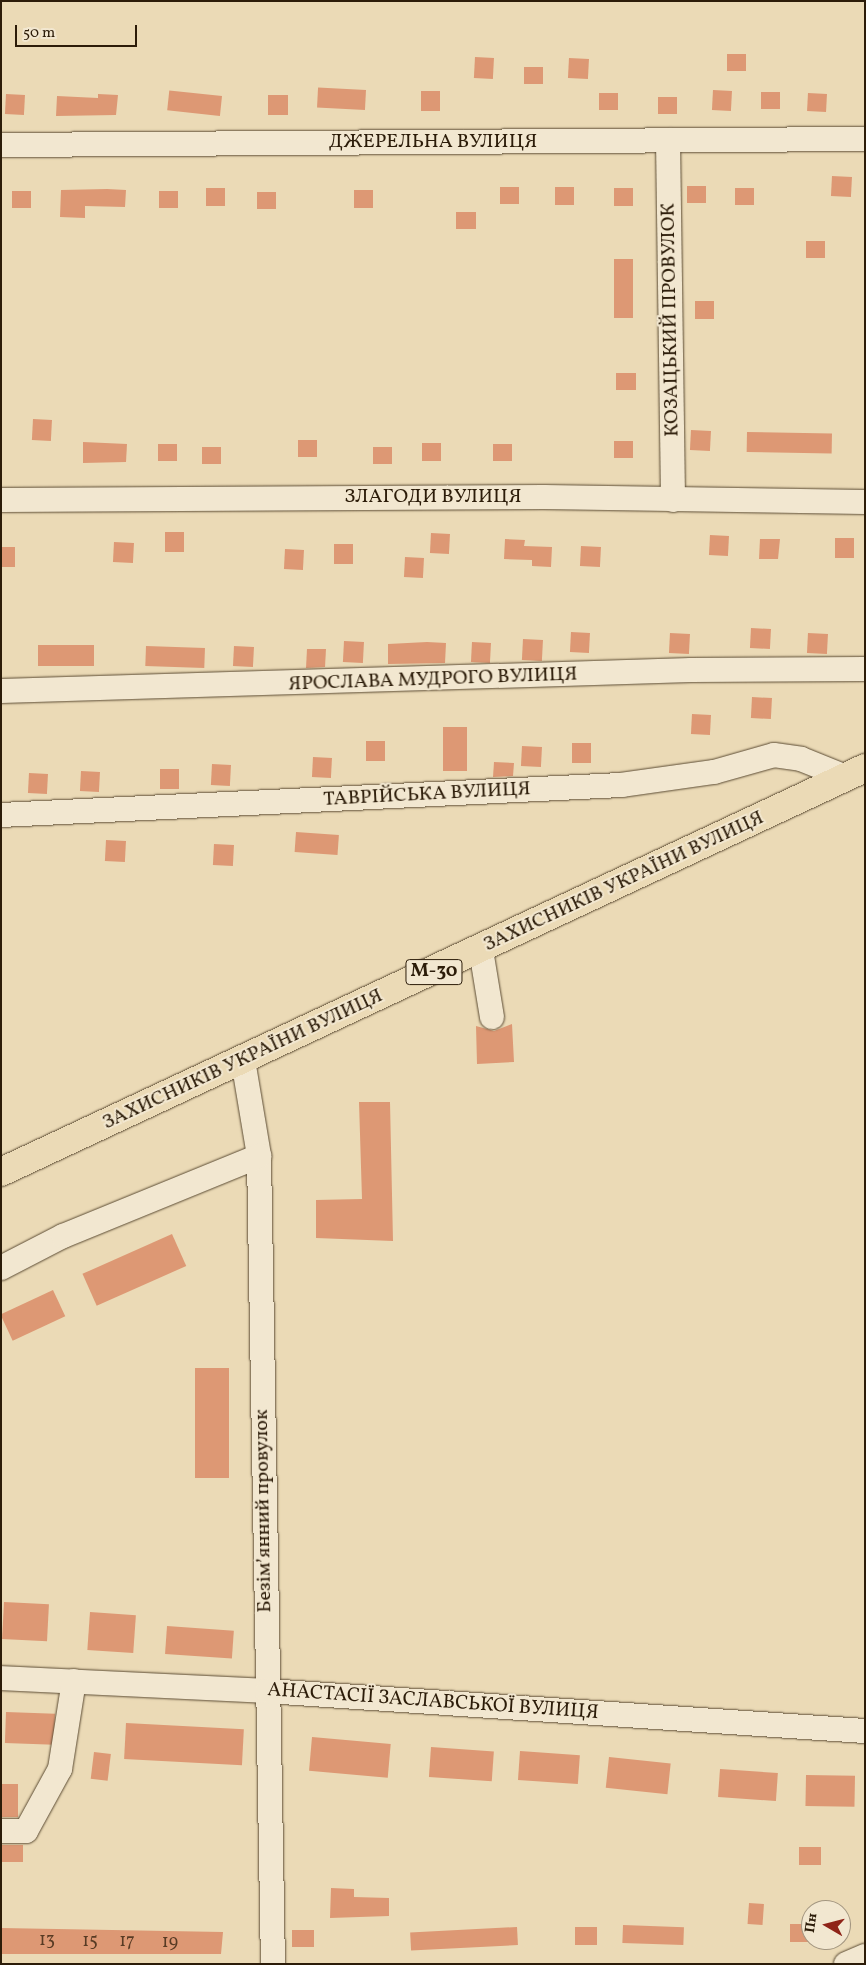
<!DOCTYPE html>
<html>
<head>
<meta charset="utf-8">
<style>
	body { margin:0 }
	#map { position:relative; width:866px; height:1965px; overflow:hidden; background:#ebdab6; font-family:Vollkorn,serif }
	div>[style] { position:absolute }
	.building>* { inset:0; background:#dd9874; transform-origin:0 0 }
	.roads { filter:drop-shadow(0 0 1px #5c4c34) drop-shadow(0 0 1px #5c4c34) }
	.minor>* { height:24px; margin:-12px; padding:0 12px; transform-origin:12px; border-radius:12px; background:#f2e7d0 }
	.highway>* { height:28px; margin:-14px; padding:0 14px; transform-origin:14px; border-radius:14px; background:#ebdab6 }
	span { translate:-50% -50%; white-space:nowrap; text-align:center; line-height:1.15; -webkit-text-stroke:4px #f2e7d0; paint-order:stroke }
	.number-label { font-size:18px; color:#583b24 }
	.number-label span { -webkit-text-stroke-width:0 }
	.shield-label span { padding:1px 4px; background:#f2e7d0; border:1px solid; border-radius:4px; -webkit-text-stroke-width:0 }
	.shield-label { font-size:19px; color:#2c1c09; font-weight:700 }
	.street-label { font-size:20px; color:#2c1c09 }
	.frame { position:absolute; inset:0; border:2px solid #2c1c09; pointer-events:none }
	.north { position:absolute; left:801px; top:1900px; width:50px; height:50px; box-sizing:border-box; background:#f2e7d0; border:1px solid #a39680; border-radius:50%; rotate:278deg; font-size:14px; font-weight:700; line-height:20px; text-align:center; color:#2c1c09 }
	.north::after { content:''; display:block; margin:auto; width:18px; height:22px; background:#8f2418; clip-path:polygon(50% 0,100% 100%,50% 72%,0 100%) }
	.scale { position:absolute; left:15px; top:25px; width:122px; height:22px; box-sizing:border-box; border:2px solid #2c1c09; border-top:0; padding-left:6px; font-size:15px; line-height:18px; white-space:nowrap; color:#2c1c09; -webkit-text-stroke:4px #f2e7d0; paint-order:stroke }
</style>
</head>
<body>
<div id="map">
	<div class="building">
		<i style="left:727px;top:54px;width:19px;height:17px"></i>
		<i style="left:475px;top:57px;width:19px;height:21px;rotate:3deg"></i>
		<i style="left:569px;top:58px;width:20px;height:20px;rotate:3deg"></i>
		<i style="left:524px;top:67px;width:19px;height:17px"></i>
		<i style="left:366px;top:90px;width:20px;height:48px;rotate:93deg"></i>
		<i style="left:713px;top:90px;width:19px;height:20px;rotate:3deg"></i>
		<i style="left:421px;top:91px;width:19px;height:20px"></i>
		<i style="left:761px;top:92px;width:19px;height:17px"></i>
		<i style="left:599px;top:93px;width:19px;height:17px"></i>
		<i style="left:808px;top:93px;width:19px;height:18px;rotate:3deg"></i>
		<i style="left:6px;top:94px;width:19px;height:20px;rotate:3deg"></i>
		<i style="clip-path:polygon(98px 94px,118px 95px,116px 115px,56px 116px,57px 96px,98px 98px)"></i>
		<i style="left:268px;top:95px;width:20px;height:20px"></i>
		<i style="left:222px;top:96px;width:20px;height:53px;rotate:96deg"></i>
		<i style="left:658px;top:97px;width:19px;height:17px"></i>
		<i style="left:832px;top:176px;width:20px;height:20px;rotate:3deg"></i>
		<i style="left:687px;top:186px;width:19px;height:17px"></i>
		<i style="left:500px;top:187px;width:19px;height:17px"></i>
		<i style="left:555px;top:187px;width:19px;height:18px"></i>
		<i style="left:206px;top:188px;width:19px;height:18px"></i>
		<i style="left:614px;top:188px;width:19px;height:18px"></i>
		<i style="left:735px;top:188px;width:19px;height:17px"></i>
		<i style="clip-path:polygon(107px 189px,126px 190px,125px 207px,85px 206px,85px 218px,60px 217px,61px 190px)"></i>
		<i style="left:354px;top:190px;width:19px;height:18px"></i>
		<i style="left:12px;top:191px;width:19px;height:17px"></i>
		<i style="left:159px;top:191px;width:19px;height:17px"></i>
		<i style="left:257px;top:192px;width:19px;height:17px"></i>
		<i style="left:456px;top:212px;width:20px;height:17px"></i>
		<i style="left:806px;top:241px;width:19px;height:17px"></i>
		<i style="left:614px;top:259px;width:19px;height:59px"></i>
		<i style="left:695px;top:301px;width:19px;height:18px"></i>
		<i style="left:616px;top:373px;width:20px;height:17px"></i>
		<i style="left:33px;top:419px;width:19px;height:21px;rotate:3deg"></i>
		<i style="left:691px;top:430px;width:20px;height:20px;rotate:3deg"></i>
		<i style="left:747px;top:432px;width:85px;height:20px;rotate:1deg"></i>
		<i style="left:298px;top:440px;width:19px;height:17px"></i>
		<i style="left:614px;top:441px;width:19px;height:17px"></i>
		<i style="clip-path:polygon(83px 442px,127px 444px,126px 462px,83px 463px)"></i>
		<i style="left:422px;top:443px;width:19px;height:18px"></i>
		<i style="left:158px;top:444px;width:19px;height:17px"></i>
		<i style="left:493px;top:444px;width:19px;height:17px"></i>
		<i style="left:202px;top:447px;width:19px;height:17px"></i>
		<i style="left:373px;top:447px;width:19px;height:17px"></i>
		<i style="left:165px;top:532px;width:19px;height:20px"></i>
		<i style="left:431px;top:533px;width:19px;height:20px;rotate:3deg"></i>
		<i style="left:710px;top:535px;width:19px;height:20px;rotate:3deg"></i>
		<i style="left:835px;top:538px;width:19px;height:20px"></i>
		<i style="clip-path:polygon(505px 539px,525px 540px,524px 546px,552px 547px,551px 567px,532px 566px,532px 560px,504px 559px)"></i>
		<i style="clip-path:polygon(760px 539px,780px 539px,778px 559px,759px 559px)"></i>
		<i style="left:114px;top:542px;width:20px;height:20px;rotate:3deg"></i>
		<i style="left:334px;top:544px;width:19px;height:20px"></i>
		<i style="left:581px;top:546px;width:20px;height:20px;rotate:3deg"></i>
		<i style="left:1px;top:547px;width:14px;height:20px"></i>
		<i style="left:285px;top:549px;width:19px;height:20px;rotate:3deg"></i>
		<i style="left:405px;top:557px;width:19px;height:20px;rotate:3deg"></i>
		<i style="left:751px;top:628px;width:20px;height:20px;rotate:3deg"></i>
		<i style="left:571px;top:632px;width:19px;height:20px;rotate:3deg"></i>
		<i style="left:670px;top:633px;width:20px;height:20px;rotate:3deg"></i>
		<i style="left:808px;top:633px;width:20px;height:20px;rotate:3deg"></i>
		<i style="left:523px;top:639px;width:20px;height:21px;rotate:3deg"></i>
		<i style="left:344px;top:641px;width:20px;height:21px;rotate:3deg"></i>
		<i style="clip-path:polygon(427px 642px,446px 643px,445px 663px,388px 664px,388px 644px)"></i>
		<i style="left:472px;top:642px;width:19px;height:20px;rotate:3deg"></i>
		<i style="left:38px;top:645px;width:56px;height:21px"></i>
		<i style="left:146px;top:646px;width:59px;height:20px;rotate:2deg"></i>
		<i style="left:234px;top:646px;width:20px;height:20px;rotate:3deg"></i>
		<i style="clip-path:polygon(307px 649px,326px 649px,325px 667px,306px 668px)"></i>
		<i style="left:752px;top:697px;width:20px;height:21px;rotate:3deg"></i>
		<i style="left:692px;top:714px;width:19px;height:20px;rotate:3deg"></i>
		<i style="left:443px;top:727px;width:24px;height:44px"></i>
		<i style="left:366px;top:741px;width:19px;height:20px"></i>
		<i style="left:572px;top:743px;width:19px;height:20px"></i>
		<i style="left:522px;top:746px;width:20px;height:20px;rotate:3deg"></i>
		<i style="left:313px;top:757px;width:19px;height:20px;rotate:3deg"></i>
		<i style="clip-path:polygon(494px 762px,514px 763px,513px 776px,493px 777px)"></i>
		<i style="left:212px;top:764px;width:19px;height:21px;rotate:3deg"></i>
		<i style="left:160px;top:769px;width:19px;height:20px"></i>
		<i style="left:81px;top:771px;width:19px;height:20px;rotate:3deg"></i>
		<i style="left:29px;top:773px;width:19px;height:20px;rotate:3deg"></i>
		<i style="left:296px;top:832px;width:43px;height:20px;rotate:4deg"></i>
		<i style="left:106px;top:840px;width:20px;height:21px;rotate:3deg"></i>
		<i style="left:214px;top:844px;width:20px;height:21px;rotate:3deg"></i>
		<i style="clip-path:polygon(512px 1024px,514px 1062px,477px 1064px,476px 1026px,494px 1031px)"></i>
		<i style="clip-path:polygon(359px 1102px,390px 1102px,393px 1241px,316px 1238px,316px 1200px,362px 1199px)"></i>
		<i style="left:172px;top:1234px;width:35px;height:98px;rotate:66deg"></i>
		<i style="left:53px;top:1290px;width:29px;height:58px;rotate:65deg"></i>
		<i style="left:195px;top:1368px;width:34px;height:110px"></i>
		<i style="left:4px;top:1602px;width:45px;height:37px;rotate:3deg"></i>
		<i style="left:90px;top:1612px;width:46px;height:38px;rotate:4deg"></i>
		<i style="left:167px;top:1626px;width:67px;height:28px;rotate:4deg"></i>
		<i style="left:6px;top:1712px;width:49px;height:31px;rotate:2deg"></i>
		<i style="left:126px;top:1723px;width:118px;height:36px;rotate:3deg"></i>
		<i style="left:312px;top:1737px;width:79px;height:34px;rotate:5deg"></i>
		<i style="left:431px;top:1747px;width:63px;height:30px;rotate:4deg"></i>
		<i style="left:520px;top:1751px;width:60px;height:29px;rotate:4deg"></i>
		<i style="left:94px;top:1752px;width:17px;height:27px;rotate:7deg"></i>
		<i style="left:609px;top:1757px;width:62px;height:31px;rotate:6deg"></i>
		<i style="left:720px;top:1769px;width:58px;height:28px;rotate:4deg"></i>
		<i style="left:806px;top:1775px;width:49px;height:31px;rotate:1deg"></i>
		<i style="left:1px;top:1784px;width:17px;height:33px"></i>
		<i style="left:1px;top:1845px;width:22px;height:17px"></i>
		<i style="left:799px;top:1847px;width:22px;height:18px"></i>
		<i style="clip-path:polygon(331px 1888px,354px 1889px,354px 1897px,389px 1898px,389px 1916px,330px 1918px)"></i>
		<i style="left:749px;top:1903px;width:15px;height:21px;rotate:4deg"></i>
		<i style="left:790px;top:1924px;width:21px;height:18px"></i>
		<i style="left:623px;top:1925px;width:61px;height:18px;rotate:2deg"></i>
		<i style="left:517px;top:1927px;width:18px;height:107px;rotate:87deg"></i>
		<i style="left:597px;top:1927px;width:18px;height:22px;rotate:90deg"></i>
		<i style="clip-path:polygon(1px 1928px,223px 1932px,221px 1954px,1px 1954px)"></i>
		<i style="left:292px;top:1930px;width:22px;height:17px"></i>
	</div>
	<div class="roads">
		<div class="minor">
			<i style="left:668px;top:140px;width:360px;rotate:89.2deg"></i>
			<i style="left:1px;top:145px;width:864px;rotate:-0.4deg"></i>
			<i style="left:1px;top:500px;width:543px;rotate:-0.32deg"></i>
			<i style="left:544px;top:497px;width:321px;rotate:0.9deg"></i>
			<i style="left:1px;top:691px;width:690px;rotate:-1.74deg"></i>
			<i style="left:691px;top:670px;width:174px;rotate:-0.3deg"></i>
			<i style="left:1px;top:815px;width:621px;rotate:-2.77deg"></i>
			<i style="left:621px;top:785px;width:94px;rotate:-8deg"></i>
			<i style="left:714px;top:772px;width:62px;rotate:-15.8deg"></i>
			<i style="left:774px;top:755px;width:27px;rotate:8deg"></i>
			<i style="left:801px;top:759px;width:48px;rotate:21.8deg"></i>
			<i style="left:481px;top:950px;width:68px;rotate:80.7deg"></i>
			<i style="left:243px;top:1060px;width:97px;rotate:80.5deg"></i>
			<i style="left:259px;top:1156px;width:808px;rotate:89.01deg"></i>
			<i style="left:1px;top:1268px;width:70px;rotate:-27.3deg"></i>
			<i style="left:63px;top:1236px;width:212px;rotate:-22.2deg"></i>
			<i style="left:1px;top:1678px;width:266px;rotate:2.8deg"></i>
			<i style="left:267px;top:1691px;width:599px;rotate:3.83deg"></i>
			<i style="left:1px;top:1831px;width:25px"></i>
			<i style="left:26px;top:1831px;width:71px;rotate:-61.3deg"></i>
			<i style="left:60px;top:1769px;width:89px;rotate:-81deg"></i>
			<i style="left:846px;top:1964px;width:21px;rotate:-23deg"></i>
		</div>
		<div class="highway">
			<i style="left:1px;top:1172px;width:954px;rotate:-25.06deg"></i>
		</div>
	</div>
	<div class="number-label">
		<span style="left:47px;top:1941px">13</span>
		<span style="left:90px;top:1942px">15</span>
		<span style="left:127px;top:1942px">17</span>
		<span style="left:170px;top:1943px">19</span>
	</div>
	<div class="shield-label">
		<span style="left:434px;top:972px">М-30</span>
	</div>
	<div class="street-label">
		<span style="left:433px;top:142px">ДЖЕРЕЛЬНА ВУЛИЦЯ</span>
		<span style="left:671px;top:320px;rotate:-91deg">КОЗАЦЬКИЙ ПРОВУЛОК</span>
		<span style="left:433px;top:497px">ЗЛАГОДИ ВУЛИЦЯ</span>
		<span style="left:433px;top:680px;rotate:-2deg">ЯРОСЛАВА МУДРОГО ВУЛИЦЯ</span>
		<span style="left:427px;top:795px;rotate:-3deg">ТАВРІЙСЬКА ВУЛИЦЯ</span>
		<span style="left:624px;top:882px;rotate:-25deg">ЗАХИСНИКІВ УКРАЇНИ ВУЛИЦЯ</span>
		<span style="left:243px;top:1060px;rotate:-25deg">ЗАХИСНИКІВ УКРАЇНИ ВУЛИЦЯ</span>
		<span style="left:264px;top:1511px;rotate:-91deg">Безімʼянний провулок</span>
		<span style="left:433px;top:1702px;rotate:4deg">АНАСТАСІЇ ЗАСЛАВСЬКОЇ ВУЛИЦЯ</span>
	</div>
	<div class="frame"></div>
	<div class="north">Пн</div>
	<div class="scale">50 m</div>
</div>
</body>
</html>
